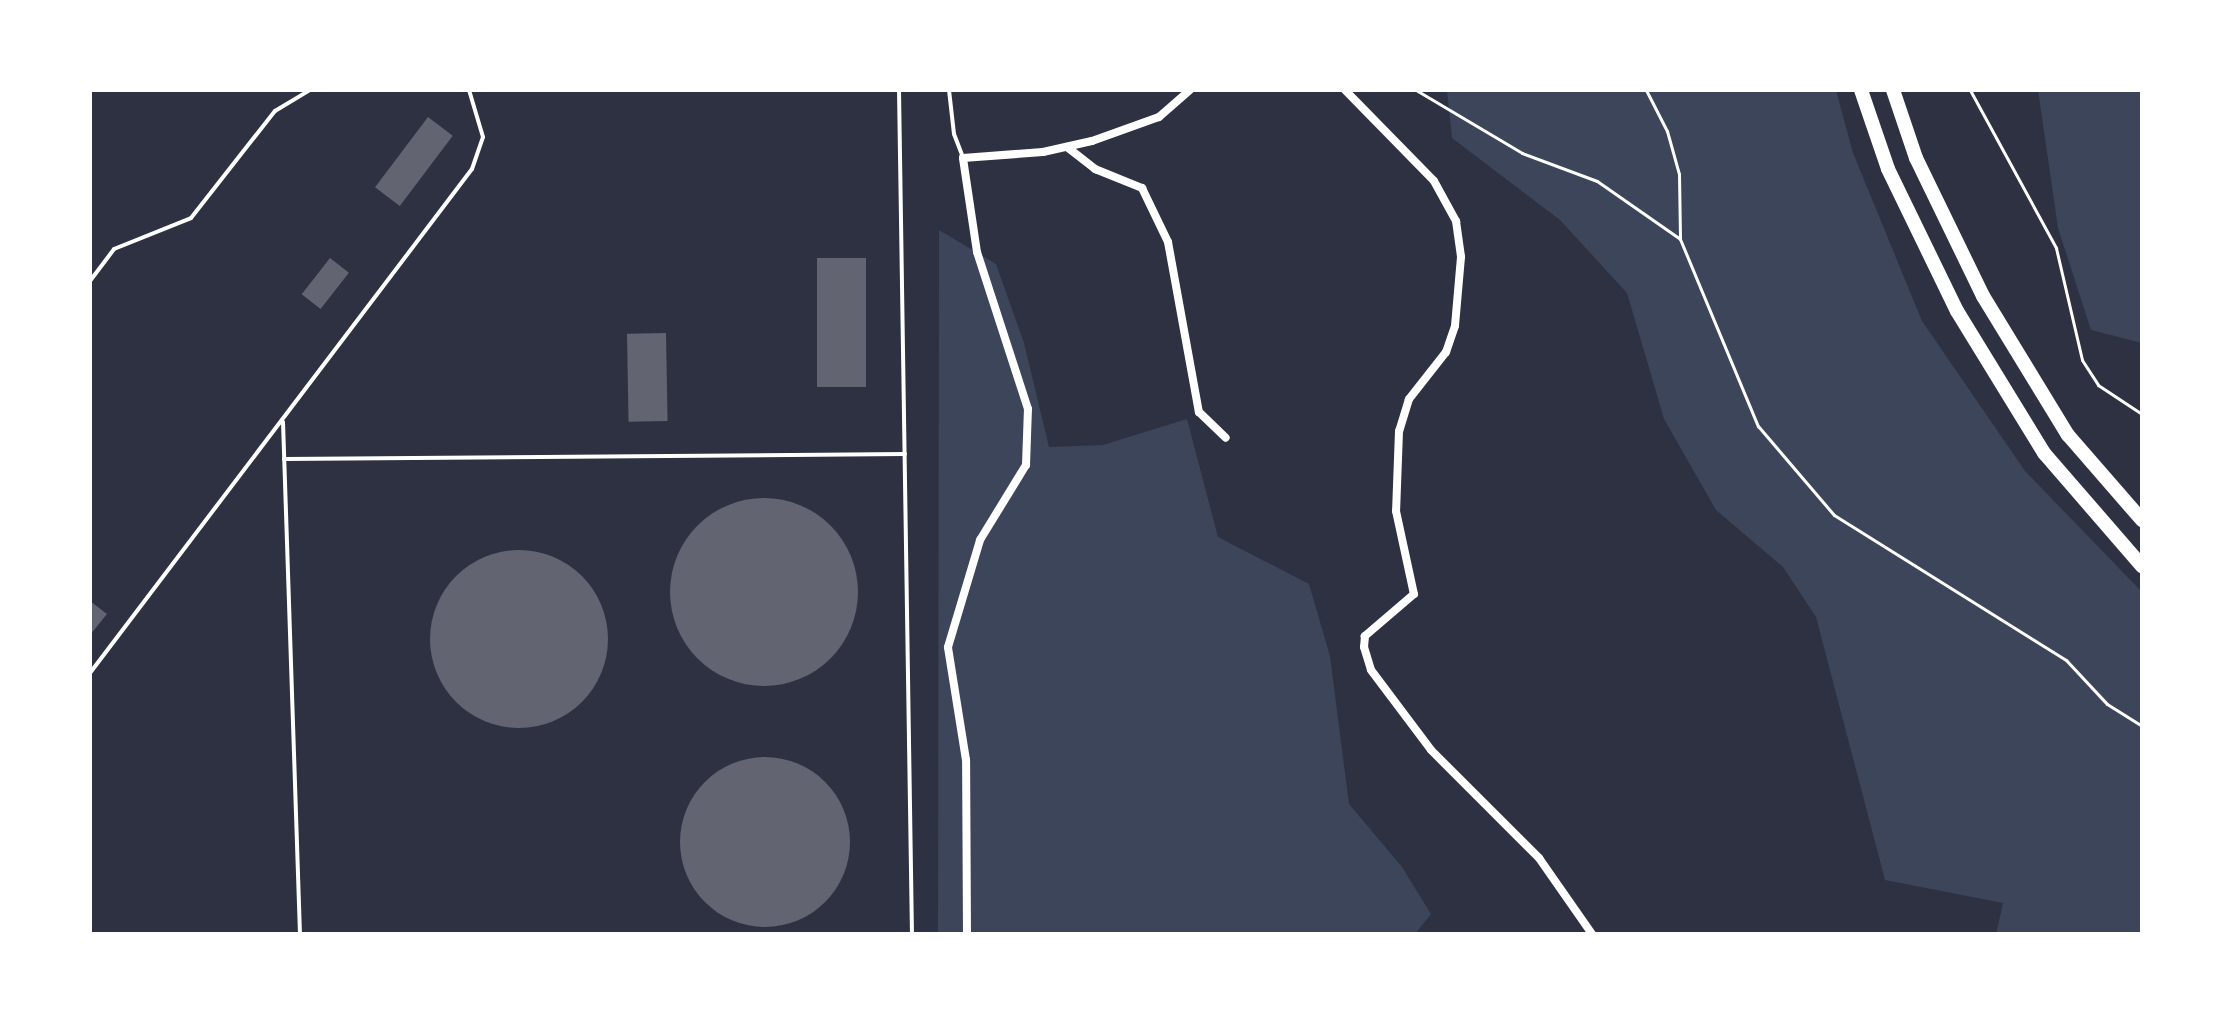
<!DOCTYPE html>
<html>
<head>
<meta charset="utf-8">
<style>
	body { margin:0 }
	#map { position:relative; width:2232px; height:1024px; overflow:hidden; background:#2d3142; font-family:"Asap Condensed",sans-serif }
	div>[style] { position:absolute }
	.green>* { inset:0; background:#3c4559 }
	.building>* { inset:0; background:#626471; transform-origin:0 0 }
	.round { border-radius:50% }
	.path>* { height:3px; margin:-1.5px; padding:0 1.5px; transform-origin:1.5px; border-radius:1.5px; background:#fff }
	.service>* { height:4px; margin:-2px; padding:0 2px; transform-origin:2px; border-radius:2px; background:#fff }
	.minor>* { height:8px; margin:-4px; padding:0 4px; transform-origin:4px; border-radius:4px; background:#fff }
	.motorway>* { height:14px; margin:-7px; padding:0 7px; transform-origin:7px; border-radius:7px; background:#fff }
	span { translate:-50% -50%; white-space:nowrap; text-align:center; line-height:1.15; -webkit-text-stroke:7px #fff; paint-order:stroke }
	.frame { position:absolute; inset:0; border:92px solid #fff; pointer-events:none }
</style>
</head>
<body>
<div id="map">
	<div class="green">
		<i style="clip-path:polygon(1447px 90px,1836px 90px,1853px 153px,1922px 321px,2025px 471px,2142px 592px,2142px 934px,1996px 934px,2003px 903px,1885px 880px,1816px 617px,1783px 567px,1716px 510px,1664px 419px,1627px 293px,1560px 220px,1452px 138px)"></i>
		<i style="clip-path:polygon(2038px 90px,2142px 90px,2142px 343px,2091px 330px,2058px 228px)"></i>
		<i style="clip-path:polygon(939px 230px,996px 264px,1024px 343px,1049px 447px,1103px 445px,1187px 419px,1218px 537px,1309px 584px,1330px 656px,1349px 804px,1402px 867px,1431px 914px,1415px 934px,938px 934px)"></i>
	</div>
	<div class="building">
		<i style="left:428px;top:117px;width:31px;height:88px;rotate:37deg"></i>
		<i style="left:330px;top:258px;width:24px;height:46px;rotate:38deg"></i>
		<i style="left:866px;top:258px;width:129px;height:49px;rotate:90deg"></i>
		<i style="left:666px;top:333px;width:88px;height:39px;rotate:89deg"></i>
		<i class="round" style="left:670px;top:498px;width:188px;height:188px"></i>
		<i class="round" style="left:430px;top:550px;width:178px;height:178px"></i>
		<i style="clip-path:polygon(90px 601px,107px 614px,90px 635px)"></i>
		<i class="round" style="left:680px;top:757px;width:170px;height:170px"></i>
	</div>
	<div class="path">
		<i style="left:1416px;top:90px;width:123px;rotate:30.7deg"></i>
		<i style="left:1522px;top:153px;width:80px;rotate:20.5deg"></i>
		<i style="left:1597px;top:181px;width:101px;rotate:34.9deg"></i>
		<i style="left:1646px;top:90px;width:46px;rotate:62.9deg"></i>
		<i style="left:1667px;top:131px;width:45px;rotate:74.4deg"></i>
		<i style="left:1679px;top:174px;width:65px;rotate:89.1deg"></i>
		<i style="left:1680px;top:239px;width:203px;rotate:67.4deg"></i>
		<i style="left:1758px;top:426px;width:117px;rotate:49.5deg"></i>
		<i style="left:1834px;top:515px;width:274px;rotate:32deg"></i>
		<i style="left:2066px;top:660px;width:60px;rotate:47deg"></i>
		<i style="left:2107px;top:704px;width:41px;rotate:32.2deg"></i>
		<i style="left:1970px;top:90px;width:180px;rotate:61.4deg"></i>
		<i style="left:2056px;top:248px;width:115px;rotate:76.9deg"></i>
		<i style="left:2082px;top:360px;width:30px;rotate:57deg"></i>
		<i style="left:2098px;top:385px;width:53px;rotate:33.4deg"></i>
	</div>
	<div class="service">
		<i style="left:899px;top:90px;width:844px;rotate:89.12deg"></i>
		<i style="left:949px;top:90px;width:44px;rotate:83.5deg"></i>
		<i style="left:954px;top:134px;width:26px;rotate:69deg"></i>
		<i style="left:90px;top:281px;width:40px;rotate:-53deg"></i>
		<i style="left:114px;top:249px;width:83px;rotate:-21.9deg"></i>
		<i style="left:191px;top:218px;width:136px;rotate:-51.9deg"></i>
		<i style="left:275px;top:111px;width:41px;rotate:-31deg"></i>
		<i style="left:283px;top:422px;width:512px;rotate:88.1deg"></i>
		<i style="left:284px;top:459px;width:621px;rotate:-0.46deg"></i>
		<i style="left:90px;top:673px;width:632px;rotate:-52.84deg"></i>
		<i style="left:472px;top:169px;width:34px;rotate:-71deg"></i>
		<i style="left:483px;top:137px;width:49px;rotate:-106.6deg"></i>
	</div>
	<div class="minor">
		<i style="left:1345px;top:90px;width:127px;rotate:45.6deg"></i>
		<i style="left:1434px;top:181px;width:46px;rotate:61.2deg"></i>
		<i style="left:1456px;top:221px;width:36px;rotate:82deg"></i>
		<i style="left:1461px;top:257px;width:69px;rotate:95deg"></i>
		<i style="left:1455px;top:326px;width:28px;rotate:109deg"></i>
		<i style="left:1446px;top:352px;width:60px;rotate:128.2deg"></i>
		<i style="left:1409px;top:399px;width:34px;rotate:107deg"></i>
		<i style="left:1399px;top:431px;width:80px;rotate:92.1deg"></i>
		<i style="left:1396px;top:511px;width:85px;rotate:77.8deg"></i>
		<i style="left:1414px;top:594px;width:65px;rotate:139.4deg"></i>
		<i style="left:1365px;top:636px;width:11px;rotate:95deg"></i>
		<i style="left:1364px;top:647px;width:24px;rotate:73deg"></i>
		<i style="left:1371px;top:670px;width:100px;rotate:53.1deg"></i>
		<i style="left:1431px;top:750px;width:153px;rotate:45deg"></i>
		<i style="left:1539px;top:858px;width:93px;rotate:55.1deg"></i>
		<i style="left:1067px;top:147px;width:36px;rotate:38deg"></i>
		<i style="left:1095px;top:169px;width:51px;rotate:22deg"></i>
		<i style="left:1142px;top:188px;width:60px;rotate:64.3deg"></i>
		<i style="left:1168px;top:242px;width:173px;rotate:79.7deg"></i>
		<i style="left:1199px;top:412px;width:37px;rotate:44deg"></i>
		<i style="left:967px;top:934px;width:174px;rotate:-90.3deg"></i>
		<i style="left:966px;top:760px;width:114px;rotate:-99.1deg"></i>
		<i style="left:948px;top:647px;width:112px;rotate:-73.3deg"></i>
		<i style="left:980px;top:540px;width:88px;rotate:-58.5deg"></i>
		<i style="left:1026px;top:465px;width:56px;rotate:-88deg"></i>
		<i style="left:1028px;top:409px;width:165px;rotate:-108deg"></i>
		<i style="left:977px;top:252px;width:95px;rotate:-98.5deg"></i>
		<i style="left:963px;top:158px;width:80px;rotate:-4.3deg"></i>
		<i style="left:1043px;top:152px;width:50px;rotate:-12.7deg"></i>
		<i style="left:1092px;top:141px;width:71px;rotate:-19.7deg"></i>
		<i style="left:1159px;top:117px;width:41px;rotate:-41.1deg"></i>
	</div>
	<div class="motorway">
		<i style="left:1861px;top:90px;width:83px;rotate:71.1deg"></i>
		<i style="left:1888px;top:169px;width:158px;rotate:64.1deg"></i>
		<i style="left:1957px;top:311px;width:167px;rotate:58.5deg"></i>
		<i style="left:2044px;top:453px;width:150px;rotate:49.1deg"></i>
		<i style="left:1893px;top:90px;width:72px;rotate:71.3deg"></i>
		<i style="left:1916px;top:158px;width:153px;rotate:64.1deg"></i>
		<i style="left:1983px;top:296px;width:163px;rotate:58.6deg"></i>
		<i style="left:2068px;top:435px;width:113px;rotate:49deg"></i>
	</div>
	<div class="frame"></div>
</div>
</body>
</html>
